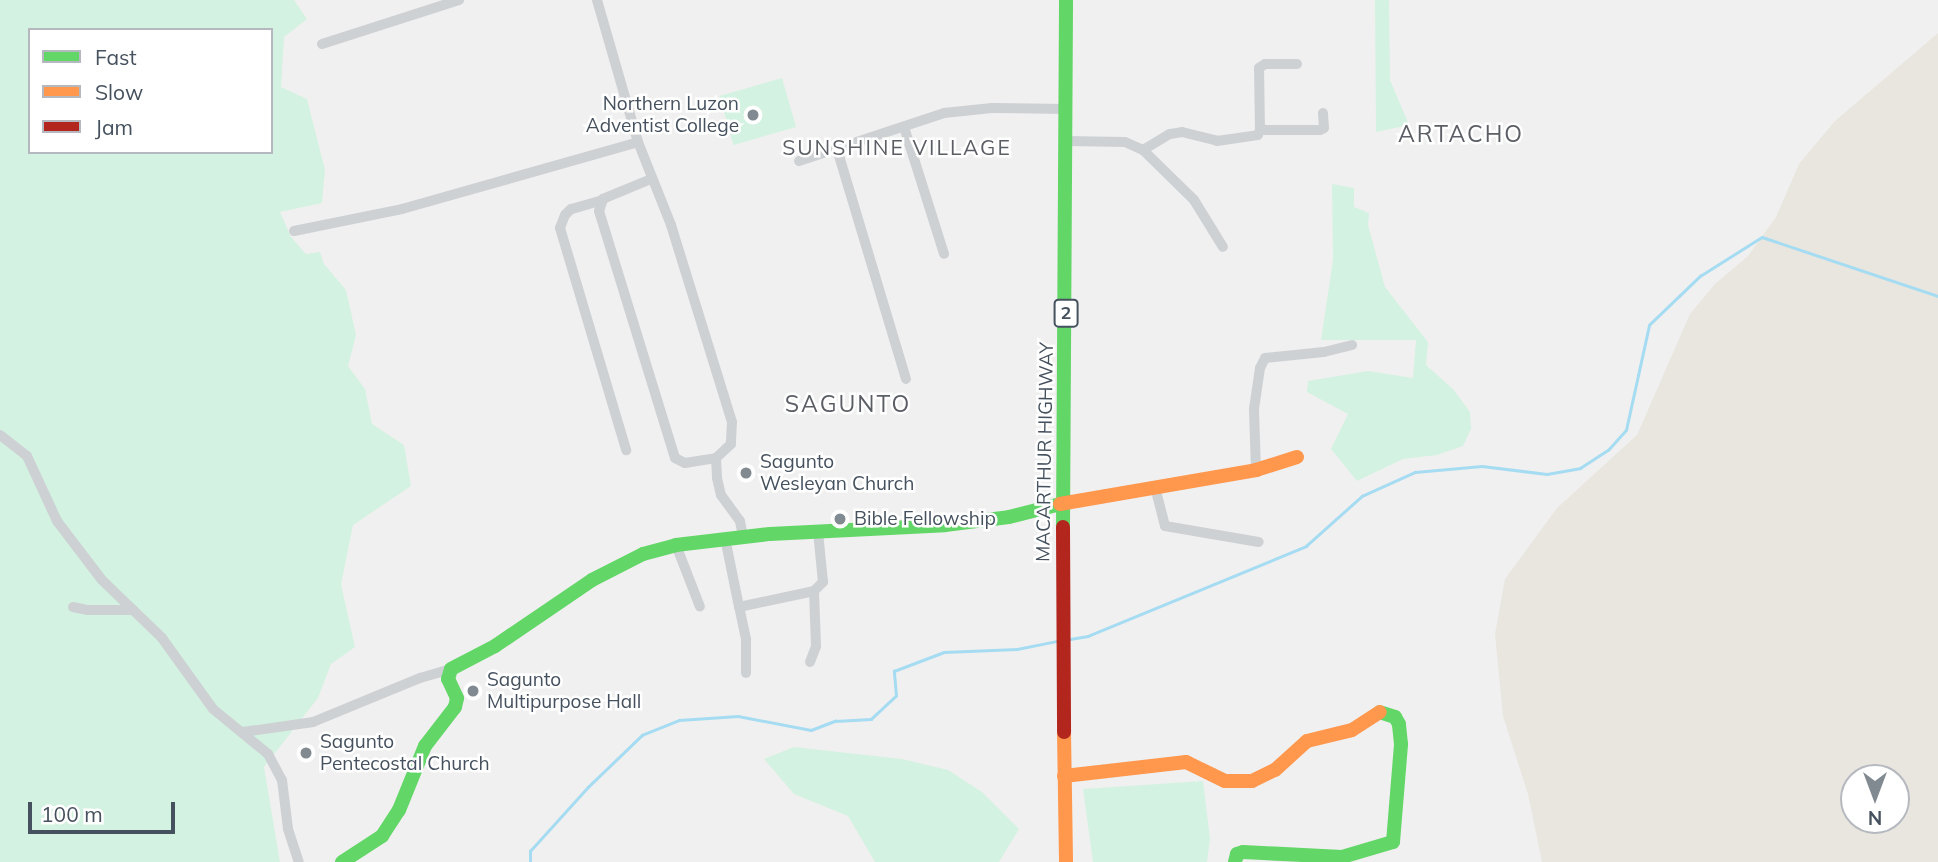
<!DOCTYPE html>
<style>
body{margin:0}
#map{position:relative;width:1938px;height:862px;overflow:hidden;background:#f1f0f0;font-family:Mulish,sans-serif}
div>[style]{position:absolute}
.green>*{inset:0;background:#d3f2e1;transform-origin:0 0}
.sand>*{inset:0;background:#e9e6df}
.stream>*{height:2.5px;margin:-1.25px;padding:0 1.25px;transform-origin:1.25px;border-radius:1.25px;background:#a5dcf2}
.street>*{height:10px;margin:-5px;padding:0 5px;transform-origin:5px;border-radius:5px;background:#ced1d4}
.fast>*{height:14px;margin:-7px;padding:0 7px;transform-origin:7px;border-radius:7px;background:#63d668}
.slow>*{height:14px;margin:-7px;padding:0 7px;transform-origin:7px;border-radius:7px;background:#ff974d}
.jam>*{height:14px;margin:-7px;padding:0 7px;transform-origin:7px;border-radius:7px;background:#b3261e}
.dots>*{width:19px;height:19px;translate:-50% -50%;box-sizing:border-box;border:4px solid #fff;border-radius:50%}
span{translate:-50% -50%;white-space:nowrap;text-align:center;line-height:1.15;-webkit-text-stroke:5px #fff;paint-order:stroke}
.shield-label span{padding:2px 5px;background:#fff;border:2px solid;border-radius:5px;-webkit-text-stroke-width:0}
.shield-label{font-size:18px;color:#45515e;font-weight:700}
.poi-label{font-size:19px;color:#45515e}
.right{translate:-100% -50%;text-align:right}
.left{translate:0 -50%;text-align:left}
.street-label{font-size:19px;color:#45515e}
.neighbourhood-label{font-size:21px;color:#5b5f65;letter-spacing:2px}
.quarter-label{font-size:23px;color:#5b5f65;letter-spacing:2px}
.legend{position:absolute;left:28px;top:28px;width:245px;height:126px;box-sizing:border-box;background:#fff;border:2px solid #b5b9bf;margin:0;padding:9px 12px;list-style:none;font-size:21px;color:#45515e}
.legend li{display:flex;align-items:center;gap:14px;height:35px}
.legend b{width:35px;border:2px solid #b5b9bf}
.north{position:absolute;left:1840px;top:764px;width:70px;height:70px;box-sizing:border-box;background:#fff;border:2px solid #b5b9bf;border-radius:50%;rotate:180deg;font-size:19px;font-weight:700;line-height:28px;text-align:center;color:#45515e}
.north::after{content:'';display:block;margin:auto;width:24px;height:32px;background:#818991;clip-path:polygon(50% 0,100% 100%,50% 72%,0 100%)}
.scale{position:absolute;left:28px;top:802px;width:147px;height:32px;box-sizing:border-box;border:4px solid #45515e;border-top:0;padding-left:9px;font-size:21px;line-height:24px;white-space:nowrap;color:#45515e;-webkit-text-stroke:5px #fff;paint-order:stroke}
</style>
<div id="map">
<div class="green">
<i style="clip-path:polygon(evenodd,0 0,294px 0,307px 19px,284px 37px,281px 87px,307px 99px,325px 170px,322px 203px,280px 212px,291px 237px,306px 254px,320px 252px,324px 264px,346px 290px,356px 335px,348px 366px,365px 389px,372px 424px,404px 445px,411px 486px,353px 525px,341px 584px,355px 647px,331px 664px,318px 698px,264px 767px,280px 862px,0 862px,0 0,30px 30px,271px 30px,271px 152px,30px 152px,30px 30px)"></i>
<i style="clip-path:polygon(1375px 0,1389px 0,1390px 80px,1409px 125px,1376px 132px)"></i>
<i style="left:782px;top:78px;width:51px;height:65px;rotate:74deg"></i>
<i style="clip-path:polygon(1332px 184px,1354px 188px,1354px 207px,1369px 213px,1368px 225px,1385px 287px,1428px 342px,1426px 365px,1453px 389px,1470px 412px,1471px 429px,1463px 446px,1437px 455px,1403px 459px,1357px 481px,1331px 449px,1348px 414px,1307px 392px,1308px 381px,1368px 371px,1413px 378px,1416px 340px,1321px 340px,1333px 260px)"></i>
<i style="clip-path:polygon(794px 747px,902px 759px,948px 770px,982px 792px,1019px 829px,999px 862px,875px 862px,848px 816px,794px 794px,764px 759px)"></i>
<i style="clip-path:polygon(1203px 781px,1210px 839px,1207px 862px,1093px 862px,1083px 789px)"></i>
</div>
<div class="sand">
<i style="clip-path:polygon(evenodd,1938px 33px,1938px 862px,1542px 862px,1528px 794px,1503px 716px,1495px 634px,1505px 579px,1557px 508px,1637px 435px,1690px 314px,1715px 284px,1748px 256px,1776px 217px,1799px 164px,1835px 121px,1938px 33px,1854px 778px,1896px 778px,1896px 820px,1854px 820px,1854px 778px)"></i>
</div>
<div class="stream">
<i style="left:1070px;top:639px;width:18px;rotate:-9deg"></i>
<i style="left:1088px;top:636px;width:236px;rotate:-22.4deg"></i>
<i style="left:1306px;top:546px;width:75px;rotate:-41.8deg"></i>
<i style="left:1362px;top:496px;width:58px;rotate:-24.4deg"></i>
<i style="left:1415px;top:472px;width:67px;rotate:-5.1deg"></i>
<i style="left:1482px;top:466px;width:65px;rotate:7deg"></i>
<i style="left:1547px;top:474px;width:34px;rotate:-10deg"></i>
<i style="left:1580px;top:468px;width:33px;rotate:-33deg"></i>
<i style="left:1608px;top:450px;width:27px;rotate:-48deg"></i>
<i style="left:1626px;top:430px;width:107px;rotate:-77.6deg"></i>
<i style="left:1649px;top:325px;width:71px;rotate:-43.9deg"></i>
<i style="left:1700px;top:276px;width:73px;rotate:-32.2deg"></i>
<i style="left:1762px;top:237px;width:186px;rotate:18.5deg"></i>
<i style="left:530px;top:862px;width:11px;rotate:-90deg"></i>
<i style="left:530px;top:851px;width:86px;rotate:-47.8deg"></i>
<i style="left:588px;top:787px;width:75px;rotate:-43.9deg"></i>
<i style="left:642px;top:735px;width:40px;rotate:-22deg"></i>
<i style="left:679px;top:720px;width:59px;rotate:-3.9deg"></i>
<i style="left:738px;top:716px;width:74px;rotate:10.9deg"></i>
<i style="left:811px;top:730px;width:26px;rotate:-21deg"></i>
<i style="left:835px;top:721px;width:36px;rotate:-3deg"></i>
<i style="left:871px;top:719px;width:34px;rotate:-43deg"></i>
<i style="left:896px;top:696px;width:25px;rotate:-95deg"></i>
<i style="left:894px;top:671px;width:53px;rotate:-20.8deg"></i>
<i style="left:944px;top:652px;width:73px;rotate:-2.4deg"></i>
<i style="left:1017px;top:649px;width:41px;rotate:-11.3deg"></i>
</div>
<div class="street">
<i style="left:597px;top:0;width:148px;rotate:73.9deg"></i>
<i style="left:638px;top:142px;width:89px;rotate:68.3deg"></i>
<i style="left:671px;top:225px;width:206px;rotate:72.8deg"></i>
<i style="left:732px;top:422px;width:22px;rotate:93deg"></i>
<i style="left:731px;top:444px;width:21px;rotate:137deg"></i>
<i style="left:716px;top:458px;width:20px;rotate:87deg"></i>
<i style="left:717px;top:478px;width:17px;rotate:77deg"></i>
<i style="left:721px;top:495px;width:32px;rotate:54deg"></i>
<i style="left:740px;top:521px;width:16px;rotate:79deg"></i>
<i style="left:322px;top:44px;width:144px;rotate:-17.8deg"></i>
<i style="left:904px;top:127px;width:133px;rotate:72.5deg"></i>
<i style="left:1260px;top:130px;width:60px"></i>
<i style="left:1320px;top:130px;width:4px;rotate:-27deg"></i>
<i style="left:1324px;top:128px;width:15px;rotate:-94deg"></i>
<i style="left:1067px;top:141px;width:58px;rotate:1deg"></i>
<i style="left:1125px;top:142px;width:20px;rotate:24deg"></i>
<i style="left:1143px;top:150px;width:71px;rotate:44.4deg"></i>
<i style="left:1194px;top:200px;width:55px;rotate:58.3deg"></i>
<i style="left:837px;top:149px;width:240px;rotate:73.3deg"></i>
<i style="left:1143px;top:150px;width:31px;rotate:-31deg"></i>
<i style="left:1170px;top:134px;width:12px;rotate:-9deg"></i>
<i style="left:1182px;top:132px;width:36px;rotate:14deg"></i>
<i style="left:1217px;top:141px;width:41px;rotate:-8.3deg"></i>
<i style="left:1258px;top:135px;width:5px;rotate:-68deg"></i>
<i style="left:1260px;top:130px;width:62px;rotate:-90.9deg"></i>
<i style="left:1259px;top:68px;width:7px;rotate:-34deg"></i>
<i style="left:1265px;top:64px;width:32px"></i>
<i style="left:799px;top:161px;width:153px;rotate:-18.3deg"></i>
<i style="left:944px;top:113px;width:48px;rotate:-5.9deg"></i>
<i style="left:992px;top:108px;width:75px;rotate:0.8deg"></i>
<i style="left:651px;top:179px;width:52px;rotate:157.4deg"></i>
<i style="left:603px;top:199px;width:13px;rotate:108deg"></i>
<i style="left:599px;top:211px;width:258px;rotate:72.9deg"></i>
<i style="left:675px;top:458px;width:11px;rotate:27deg"></i>
<i style="left:685px;top:463px;width:31px;rotate:-9deg"></i>
<i style="left:603px;top:200px;width:33px;rotate:164deg"></i>
<i style="left:571px;top:209px;width:8px;rotate:135deg"></i>
<i style="left:565px;top:215px;width:14px;rotate:111deg"></i>
<i style="left:560px;top:228px;width:232px;rotate:73.4deg"></i>
<i style="left:294px;top:231px;width:110px;rotate:-11.5deg"></i>
<i style="left:402px;top:209px;width:245px;rotate:-15.8deg"></i>
<i style="left:0;top:435px;width:34px;rotate:38deg"></i>
<i style="left:27px;top:456px;width:72px;rotate:65.2deg"></i>
<i style="left:57px;top:521px;width:74px;rotate:52.7deg"></i>
<i style="left:102px;top:580px;width:83px;rotate:44deg"></i>
<i style="left:162px;top:638px;width:87px;rotate:54.3deg"></i>
<i style="left:213px;top:709px;width:71px;rotate:39.3deg"></i>
<i style="left:268px;top:754px;width:30px;rotate:62deg"></i>
<i style="left:282px;top:780px;width:49px;rotate:83deg"></i>
<i style="left:288px;top:829px;width:35px;rotate:72deg"></i>
<i style="left:1256px;top:470px;width:61px;rotate:-91.9deg"></i>
<i style="left:1254px;top:409px;width:41px;rotate:-81.7deg"></i>
<i style="left:1260px;top:368px;width:11px;rotate:-63deg"></i>
<i style="left:1265px;top:358px;width:59px;rotate:-5.8deg"></i>
<i style="left:1324px;top:352px;width:29px;rotate:-14deg"></i>
<i style="left:1155px;top:487px;width:40px;rotate:75.6deg"></i>
<i style="left:1165px;top:526px;width:95px;rotate:9.7deg"></i>
<i style="left:725px;top:538px;width:70px;rotate:78.5deg"></i>
<i style="left:676px;top:545px;width:66px;rotate:68.8deg"></i>
<i style="left:73px;top:607px;width:14px;rotate:12deg"></i>
<i style="left:87px;top:610px;width:46px"></i>
<i style="left:810px;top:662px;width:17px;rotate:-69deg"></i>
<i style="left:816px;top:646px;width:55px;rotate:-92.1deg"></i>
<i style="left:814px;top:591px;width:13px;rotate:-45deg"></i>
<i style="left:823px;top:582px;width:50px;rotate:-95.7deg"></i>
<i style="left:746px;top:673px;width:34px;rotate:-90deg"></i>
<i style="left:746px;top:639px;width:33px;rotate:-102deg"></i>
<i style="left:739px;top:607px;width:77px;rotate:-12deg"></i>
<i style="left:243px;top:732px;width:71px;rotate:-8.1deg"></i>
<i style="left:313px;top:722px;width:116px;rotate:-22.4deg"></i>
<i style="left:420px;top:678px;width:32px;rotate:-16deg"></i>
</div>
<div class="fast">
<i style="left:1063px;top:527px;width:527px;rotate:-89.67deg"></i>
<i style="left:342px;top:862px;width:48px;rotate:-33deg"></i>
<i style="left:382px;top:836px;width:31px;rotate:-57deg"></i>
<i style="left:399px;top:810px;width:69px;rotate:-67.9deg"></i>
<i style="left:425px;top:746px;width:49px;rotate:-52.4deg"></i>
<i style="left:455px;top:707px;width:9px;rotate:-77deg"></i>
<i style="left:457px;top:698px;width:21px;rotate:-115deg"></i>
<i style="left:448px;top:679px;width:10px;rotate:-73deg"></i>
<i style="left:451px;top:669px;width:50px;rotate:-27.6deg"></i>
<i style="left:495px;top:646px;width:117px;rotate:-34.2deg"></i>
<i style="left:592px;top:580px;width:57px;rotate:-27deg"></i>
<i style="left:643px;top:554px;width:34px;rotate:-15deg"></i>
<i style="left:676px;top:545px;width:95px;rotate:-6.7deg"></i>
<i style="left:770px;top:534px;width:175px;rotate:-2.9deg"></i>
<i style="left:945px;top:525px;width:64px;rotate:-7.1deg"></i>
<i style="left:1009px;top:517px;width:53px;rotate:-14.3deg"></i>
<i style="left:1235px;top:862px;width:8px;rotate:-76deg"></i>
<i style="left:1237px;top:854px;width:6px;rotate:-18deg"></i>
<i style="left:1243px;top:852px;width:99px;rotate:2.9deg"></i>
<i style="left:1342px;top:857px;width:53px;rotate:-16.4deg"></i>
<i style="left:1393px;top:842px;width:98px;rotate:-85.3deg"></i>
<i style="left:1401px;top:744px;width:20px;rotate:-96deg"></i>
<i style="left:1399px;top:724px;width:8px;rotate:-120deg"></i>
<i style="left:1395px;top:717px;width:16px;rotate:-162deg"></i>
</div>
<div class="slow">
<i style="left:1060px;top:504px;width:199px;rotate:-9.8deg"></i>
<i style="left:1256px;top:470px;width:43px;rotate:-17.6deg"></i>
<i style="left:1064px;top:732px;width:130px;rotate:89.1deg"></i>
<i style="left:1064px;top:776px;width:123px;rotate:-6.5deg"></i>
<i style="left:1186px;top:762px;width:43px;rotate:26deg"></i>
<i style="left:1225px;top:781px;width:27px"></i>
<i style="left:1252px;top:781px;width:25px;rotate:-26deg"></i>
<i style="left:1275px;top:770px;width:43px;rotate:-42.2deg"></i>
<i style="left:1307px;top:741px;width:46px;rotate:-13.7deg"></i>
<i style="left:1352px;top:730px;width:33px;rotate:-33deg"></i>
</div>
<div class="jam">
<i style="left:1063px;top:527px;width:205px;rotate:89.7deg"></i>
</div>
<div class="dots">
<i style="left:753px;top:115px;background:#818991"></i>
<i style="left:746px;top:473px;background:#818991"></i>
<i style="left:840px;top:519px;background:#818991"></i>
<i style="left:473px;top:691px;background:#818991"></i>
<i style="left:306px;top:753px;background:#818991"></i>
</div>
<div class="shield-label">
<span style="left:1066px;top:313px">2</span>
</div>
<div class="poi-label">
<span class="right" style="left:739px;top:115px">Northern Luzon<br>Adventist College</span>
<span class="left" style="left:760px;top:473px">Sagunto<br>Wesleyan Church</span>
<span class="left" style="left:854px;top:519px">Bible Fellowship</span>
<span class="left" style="left:487px;top:691px">Sagunto<br>Multipurpose Hall</span>
<span class="left" style="left:320px;top:753px">Sagunto<br>Pentecostal Church</span>
</div>
<div class="street-label">
<span style="left:1045px;top:452px;rotate:-89deg">MACARTHUR HIGHWAY</span>
</div>
<div class="neighbourhood-label">
<span style="left:897px;top:147px">SUNSHINE VILLAGE</span>
</div>
<div class="quarter-label">
<span style="left:1461px;top:134px">ARTACHO</span>
<span style="left:848px;top:404px">SAGUNTO</span>
</div>
<ul class="legend">
<li><b style="height:9px;background:#63d668"></b>Fast</li>
<li><b style="height:9px;background:#ff974d"></b>Slow</li>
<li><b style="height:9px;background:#b3261e"></b>Jam</li>
</ul>
<div class="north">N</div>
<div class="scale">100 m</div>
</div>
